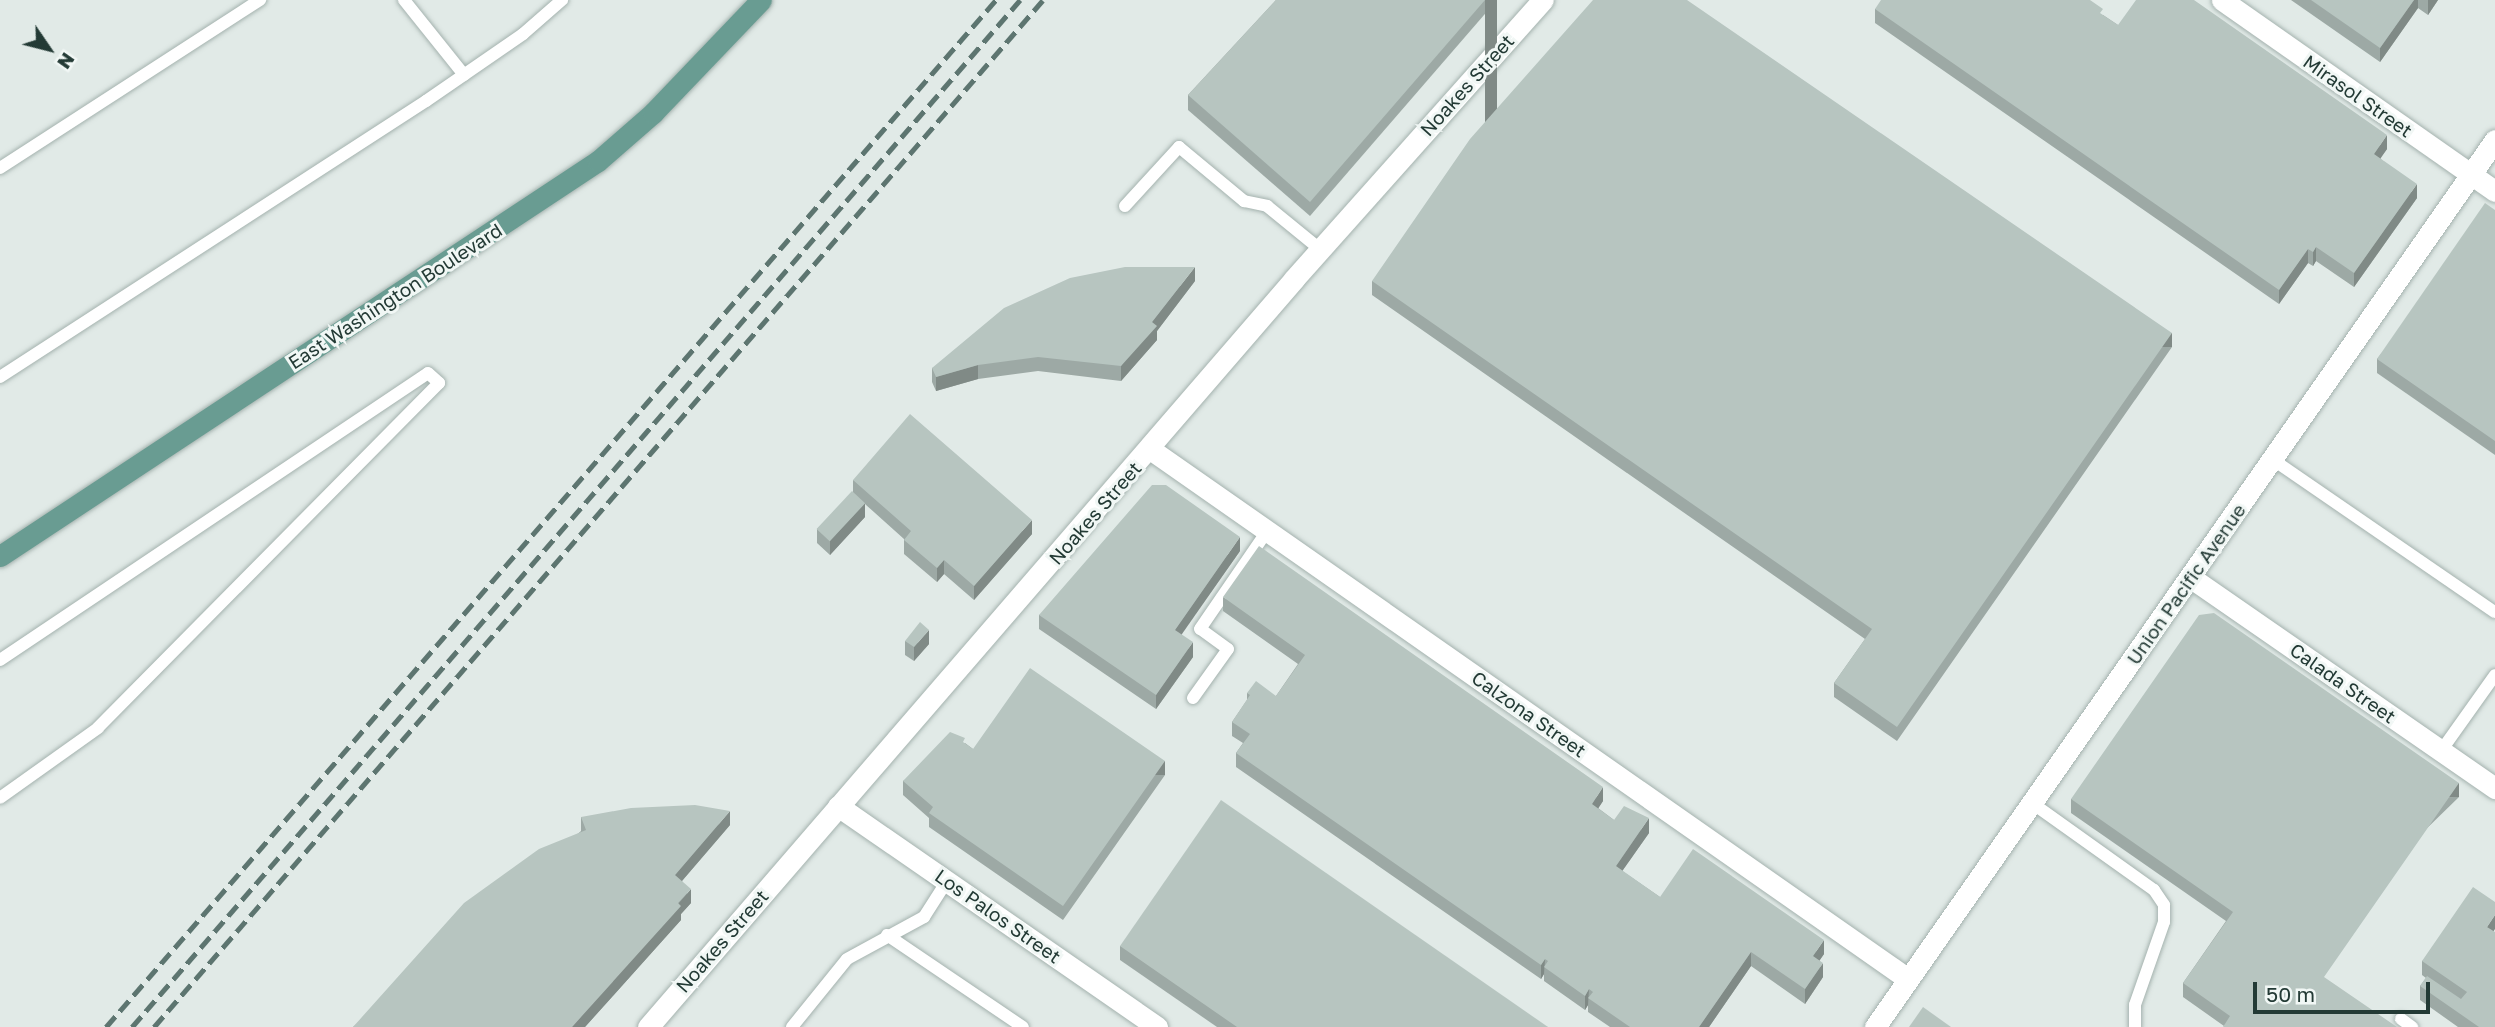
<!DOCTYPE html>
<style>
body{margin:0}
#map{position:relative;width:2495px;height:1027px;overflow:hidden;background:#e1eae7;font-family:"Golos Text",sans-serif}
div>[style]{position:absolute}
.roads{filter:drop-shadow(0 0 2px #a4b2ae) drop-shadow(0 0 2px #a4b2ae)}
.service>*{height:12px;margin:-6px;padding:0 6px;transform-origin:6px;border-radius:6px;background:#fff}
.minor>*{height:21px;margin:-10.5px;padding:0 10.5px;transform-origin:10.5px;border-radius:10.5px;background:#fff}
.tertiary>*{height:21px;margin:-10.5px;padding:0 10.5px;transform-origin:10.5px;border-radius:10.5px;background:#fff}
.primary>*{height:21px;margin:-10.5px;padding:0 10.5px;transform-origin:10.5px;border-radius:10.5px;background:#699c92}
.rail>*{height:5px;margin-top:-2.5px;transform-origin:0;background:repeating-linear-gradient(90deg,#5d7570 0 14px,transparent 0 21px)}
.wall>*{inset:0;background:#9da9a5}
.shaded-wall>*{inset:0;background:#808a86;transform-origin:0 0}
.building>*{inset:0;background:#b7c5c0;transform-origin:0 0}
span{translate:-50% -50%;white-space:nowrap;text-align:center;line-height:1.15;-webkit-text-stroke:6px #f1f7f5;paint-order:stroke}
.street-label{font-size:19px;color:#233a35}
.north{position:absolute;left:14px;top:14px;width:70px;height:70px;-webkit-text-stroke:5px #f1f7f5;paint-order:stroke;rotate:125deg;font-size:19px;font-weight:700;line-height:28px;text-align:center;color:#233a35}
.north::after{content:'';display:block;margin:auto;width:24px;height:32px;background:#233a35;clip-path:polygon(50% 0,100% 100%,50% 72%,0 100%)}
.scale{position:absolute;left:2253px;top:982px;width:177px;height:32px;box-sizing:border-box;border:4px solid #233a35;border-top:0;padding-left:9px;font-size:21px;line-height:24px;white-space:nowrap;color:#233a35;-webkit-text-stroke:5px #f1f7f5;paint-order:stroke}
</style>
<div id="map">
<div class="roads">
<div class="service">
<i style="left:404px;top:0;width:96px;rotate:51.3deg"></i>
<i style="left:0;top:168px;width:310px;rotate:-32.9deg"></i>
<i style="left:1125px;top:206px;width:80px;rotate:-47.5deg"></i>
<i style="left:1179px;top:147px;width:85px;rotate:39.7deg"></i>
<i style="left:1244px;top:201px;width:24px;rotate:12deg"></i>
<i style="left:1267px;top:206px;width:70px;rotate:39.2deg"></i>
<i style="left:0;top:377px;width:508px;rotate:-32.94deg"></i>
<i style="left:426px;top:101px;width:118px;rotate:-34.6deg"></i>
<i style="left:523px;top:34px;width:52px;rotate:-41.1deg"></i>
<i style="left:2272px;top:459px;width:270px;rotate:34.5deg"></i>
<i style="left:0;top:660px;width:515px;rotate:-33.84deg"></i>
<i style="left:428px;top:373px;width:15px;rotate:42deg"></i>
<i style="left:439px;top:383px;width:485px;rotate:134.7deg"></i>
<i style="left:98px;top:728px;width:120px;rotate:144.5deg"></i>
<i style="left:1193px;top:698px;width:60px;rotate:-54.5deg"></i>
<i style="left:1228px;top:649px;width:34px;rotate:-144deg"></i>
<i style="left:1200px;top:629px;width:119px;rotate:-55.6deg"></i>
<i style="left:2441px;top:751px;width:93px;rotate:-54.6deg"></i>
<i style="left:2032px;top:803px;width:150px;rotate:35.5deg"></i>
<i style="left:2154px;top:890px;width:18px;rotate:56deg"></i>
<i style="left:2164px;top:905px;width:17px;rotate:90deg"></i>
<i style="left:2164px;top:922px;width:88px;rotate:109.3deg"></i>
<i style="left:2135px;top:1005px;width:22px;rotate:90deg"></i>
<i style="left:887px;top:935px;width:164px;rotate:34.1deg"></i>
<i style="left:2401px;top:1019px;width:14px;rotate:36deg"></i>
<i style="left:792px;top:1027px;width:87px;rotate:-51deg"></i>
<i style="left:847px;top:959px;width:88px;rotate:-28.6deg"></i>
<i style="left:924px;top:917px;width:43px;rotate:-57.4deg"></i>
</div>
<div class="minor">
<i style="left:2222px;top:0;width:333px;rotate:35deg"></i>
<i style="left:1150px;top:449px;width:925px;rotate:34.96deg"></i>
<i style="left:2190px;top:577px;width:371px;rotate:34.7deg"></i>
<i style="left:838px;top:806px;width:388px;rotate:34.7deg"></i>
<i style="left:648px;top:1027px;width:988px;rotate:-49.18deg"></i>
<i style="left:1294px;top:279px;width:374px;rotate:-48.3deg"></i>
</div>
<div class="tertiary">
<i style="left:1875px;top:1027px;width:1082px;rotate:-55.05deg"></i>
</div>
<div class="primary">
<i style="left:0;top:556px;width:717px;rotate:-33.45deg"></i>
<i style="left:598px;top:161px;width:73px;rotate:-41.1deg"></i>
<i style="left:653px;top:113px;width:156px;rotate:-46.3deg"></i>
</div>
</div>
<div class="rail">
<i style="left:106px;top:1027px;width:1359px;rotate:-49.09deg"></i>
<i style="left:132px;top:1027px;width:1358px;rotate:-49.15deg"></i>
<i style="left:154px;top:1027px;width:1358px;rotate:-49.12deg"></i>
</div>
<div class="wall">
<i style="clip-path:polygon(1276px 0,1497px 0,1310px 216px,1188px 110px,1188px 95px)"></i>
<i style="clip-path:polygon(2291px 0,2438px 0,2428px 15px,2418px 8px,2380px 62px)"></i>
<i style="clip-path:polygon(1875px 9px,2103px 15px,2118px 25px,2387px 149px,2380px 158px,2417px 198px,2354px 287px,2316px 261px,2313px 266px,2308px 263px,2279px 304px,1875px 23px)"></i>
<i style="clip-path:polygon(2495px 210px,2495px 455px,2377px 373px,2377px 359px)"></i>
<i style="clip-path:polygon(1195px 281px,1157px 331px,1157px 340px,1121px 381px,1038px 371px,978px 379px,936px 391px,932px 382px,932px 368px)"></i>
<i style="clip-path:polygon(1372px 281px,2172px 347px,1897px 741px,1834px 697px,1834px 683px,1865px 639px,1372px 295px)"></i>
<i style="clip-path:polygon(853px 480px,1032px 534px,974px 600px,944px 574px,937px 582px,904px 554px,904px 539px,865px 504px,865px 517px,830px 555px,817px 543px,817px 529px,853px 492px)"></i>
<i style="clip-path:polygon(1240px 551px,1181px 634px,1193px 657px,1156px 709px,1039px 629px,1039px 615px)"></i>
<i style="clip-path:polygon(1223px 597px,1603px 801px,1598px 808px,1614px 820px,1649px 833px,1622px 871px,1660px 897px,1824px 954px,1819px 961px,1823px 977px,1805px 1004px,1751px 966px,1709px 1027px,1610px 1027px,1588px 1012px,1588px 1005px,1585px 1010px,1544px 981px,1544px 974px,1541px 979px,1236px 767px,1236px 753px,1243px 743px,1232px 736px,1232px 722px,1247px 700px,1247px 693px,1276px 696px,1298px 664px,1223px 611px)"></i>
<i style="clip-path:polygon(905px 641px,929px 644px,914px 661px,905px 655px)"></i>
<i style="clip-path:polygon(965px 743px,973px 749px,1165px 775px,1063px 920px,929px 827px,929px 818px,903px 795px,903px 781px)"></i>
<i style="clip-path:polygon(2459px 797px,2224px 1026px,2183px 997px,2183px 983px,2226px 921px,2071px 813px,2071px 799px)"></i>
<i style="clip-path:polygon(581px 817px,730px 825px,682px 881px,691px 903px,681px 914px,681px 920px,585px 1027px,353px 1027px,581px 831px)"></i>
<i style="clip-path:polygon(2493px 931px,2495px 1027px,2458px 1027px,2420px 1000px,2420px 986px,2426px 978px,2422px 975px,2422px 961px)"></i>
<i style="clip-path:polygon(1120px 946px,1548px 1027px,1217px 1027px,1120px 960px)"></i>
</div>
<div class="shaded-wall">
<i style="left:1485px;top:0;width:12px;height:267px"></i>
<i style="clip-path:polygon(2414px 0,2418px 0,2418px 8px,2380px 62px,2380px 48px)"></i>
<i style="clip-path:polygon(2428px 0,2438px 0,2428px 15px)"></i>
<i style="clip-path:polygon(2387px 135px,2387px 149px,2374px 168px,2374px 154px)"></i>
<i style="clip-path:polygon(2417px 184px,2417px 198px,2354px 287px,2354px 273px)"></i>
<i style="clip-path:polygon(2316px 247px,2316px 261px,2313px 266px,2313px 252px)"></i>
<i style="clip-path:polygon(2308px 249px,2308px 263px,2279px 304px,2279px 290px)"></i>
<i style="clip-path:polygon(1195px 267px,1195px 281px,1157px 331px,1157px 340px,1121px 381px,1121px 366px,1152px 322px)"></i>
<i style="left:2172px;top:333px;width:14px;height:480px;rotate:90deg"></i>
<i style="clip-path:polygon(978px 365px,978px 379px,936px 391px,936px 377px)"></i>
<i style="clip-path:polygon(865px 503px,865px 517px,830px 555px,830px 541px)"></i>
<i style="clip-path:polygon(1032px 520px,1032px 534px,974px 600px,974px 586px)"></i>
<i style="clip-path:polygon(1240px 537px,1240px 551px,1175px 644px,1175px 630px)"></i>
<i style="clip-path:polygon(944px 560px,944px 574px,937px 582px,937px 568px)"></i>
<i style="clip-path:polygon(929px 630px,929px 644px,914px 661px,914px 647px)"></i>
<i style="clip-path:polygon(1193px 642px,1193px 657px,1156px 709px,1156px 695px)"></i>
<i style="left:1165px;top:761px;width:14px;height:177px;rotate:90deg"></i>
<i style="left:2459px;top:783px;width:14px;height:236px;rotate:90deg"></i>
<i style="clip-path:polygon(1603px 787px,1603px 801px,1592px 818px,1592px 804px)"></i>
<i style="clip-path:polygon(730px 811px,730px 825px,675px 889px,675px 875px)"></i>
<i style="clip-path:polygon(1649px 818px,1649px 833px,1616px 880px,1616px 866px)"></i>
<i style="clip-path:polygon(691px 889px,691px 903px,681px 914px,681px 920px,585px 1027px,572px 1027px)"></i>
<i style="clip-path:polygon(2495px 915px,2495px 929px,2487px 941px,2487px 927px)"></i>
<i style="clip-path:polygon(1824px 940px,1824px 954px,1813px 970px,1813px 956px)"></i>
<i style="clip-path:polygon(1751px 952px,1751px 966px,1709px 1027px,1699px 1027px)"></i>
<i style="clip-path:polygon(1545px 959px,1544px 974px,1541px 979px,1541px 965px)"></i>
<i style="clip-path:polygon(1823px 963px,1823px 977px,1805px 1004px,1805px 989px)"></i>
<i style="clip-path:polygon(1589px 989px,1588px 1005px,1585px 1010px,1585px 996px)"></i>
</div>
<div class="building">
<i style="clip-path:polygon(1276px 0,1485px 0,1310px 202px,1188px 95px)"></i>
<i style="clip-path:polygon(1593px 0,1687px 0,2172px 333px,1897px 727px,1834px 683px,1872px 629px,1372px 281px,1470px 139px)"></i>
<i style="clip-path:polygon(1881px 0,2090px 0,2103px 9px,2100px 13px,2118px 25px,2136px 0,2194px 0,2387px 135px,2374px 154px,2417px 184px,2354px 273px,2316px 247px,2313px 252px,2308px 249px,2279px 290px,1875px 9px)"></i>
<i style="clip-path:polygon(2311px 0,2414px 0,2380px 48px)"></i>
<i style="clip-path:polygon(2485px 203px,2495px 210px,2495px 441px,2377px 359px)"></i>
<i style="clip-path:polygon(1125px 267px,1195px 267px,1152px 322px,1157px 326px,1121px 366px,1038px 357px,978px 365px,936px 377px,932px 368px,1004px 308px,1070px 278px)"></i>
<i style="clip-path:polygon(910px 414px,1032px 520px,974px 586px,944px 560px,937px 568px,904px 540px,911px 531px,853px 480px)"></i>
<i style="clip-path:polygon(1152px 485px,1166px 485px,1240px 537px,1175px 630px,1193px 642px,1156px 695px,1039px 615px)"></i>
<i style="left:852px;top:491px;width:18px;height:52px;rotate:43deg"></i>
<i style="clip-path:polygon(1259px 546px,1603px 787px,1592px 804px,1614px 820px,1624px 806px,1649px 818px,1616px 866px,1660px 897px,1693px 849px,1824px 940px,1813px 956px,1823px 963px,1805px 989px,1751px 952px,1699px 1027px,1630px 1027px,1588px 998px,1593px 992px,1589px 989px,1585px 996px,1544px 967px,1548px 961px,1545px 959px,1541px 965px,1236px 753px,1250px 734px,1232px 722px,1250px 695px,1247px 693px,1256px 681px,1276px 696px,1305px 655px,1223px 597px)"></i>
<i style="clip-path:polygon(2214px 613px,2459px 783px,2324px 977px,2397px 1027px,2223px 1027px,2230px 1016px,2183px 983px,2233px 912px,2071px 799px,2199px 615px)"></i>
<i style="clip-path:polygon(920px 622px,929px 630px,914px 647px,905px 641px)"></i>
<i style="clip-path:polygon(1030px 668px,1165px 761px,1063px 906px,929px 813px,933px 807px,903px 781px,950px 732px,965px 738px,963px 742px,973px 749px)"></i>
<i style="clip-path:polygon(1221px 800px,1548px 1027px,1237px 1027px,1120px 946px)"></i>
<i style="clip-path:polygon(695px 805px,730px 811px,675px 875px,691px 889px,678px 903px,681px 906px,572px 1027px,353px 1027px,464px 903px,539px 849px,586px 830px,581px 817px,631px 808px)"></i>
<i style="clip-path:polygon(2473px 887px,2495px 902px,2495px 915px,2487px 927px,2495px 932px,2495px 1027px,2479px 1027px,2420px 986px,2427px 976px,2461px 999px,2467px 992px,2422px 961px)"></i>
<i style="clip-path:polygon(1923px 1007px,1951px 1027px,1909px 1027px)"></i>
</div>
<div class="street-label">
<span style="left:1467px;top:85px;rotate:-48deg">Noakes Street</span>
<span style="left:2358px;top:96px;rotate:35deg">Mirasol Street</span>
<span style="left:395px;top:296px;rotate:-33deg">East Washington Boulevard</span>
<span style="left:1095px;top:513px;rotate:-49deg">Noakes Street</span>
<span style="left:2186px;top:584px;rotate:-55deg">Union Pacific Avenue</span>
<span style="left:2343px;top:683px;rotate:35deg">Calada Street</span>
<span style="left:1529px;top:714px;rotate:35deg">Calzona Street</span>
<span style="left:998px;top:916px;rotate:35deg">Los Palos Street</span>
<span style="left:722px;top:941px;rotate:-49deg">Noakes Street</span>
</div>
<div class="north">N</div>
<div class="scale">50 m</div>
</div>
